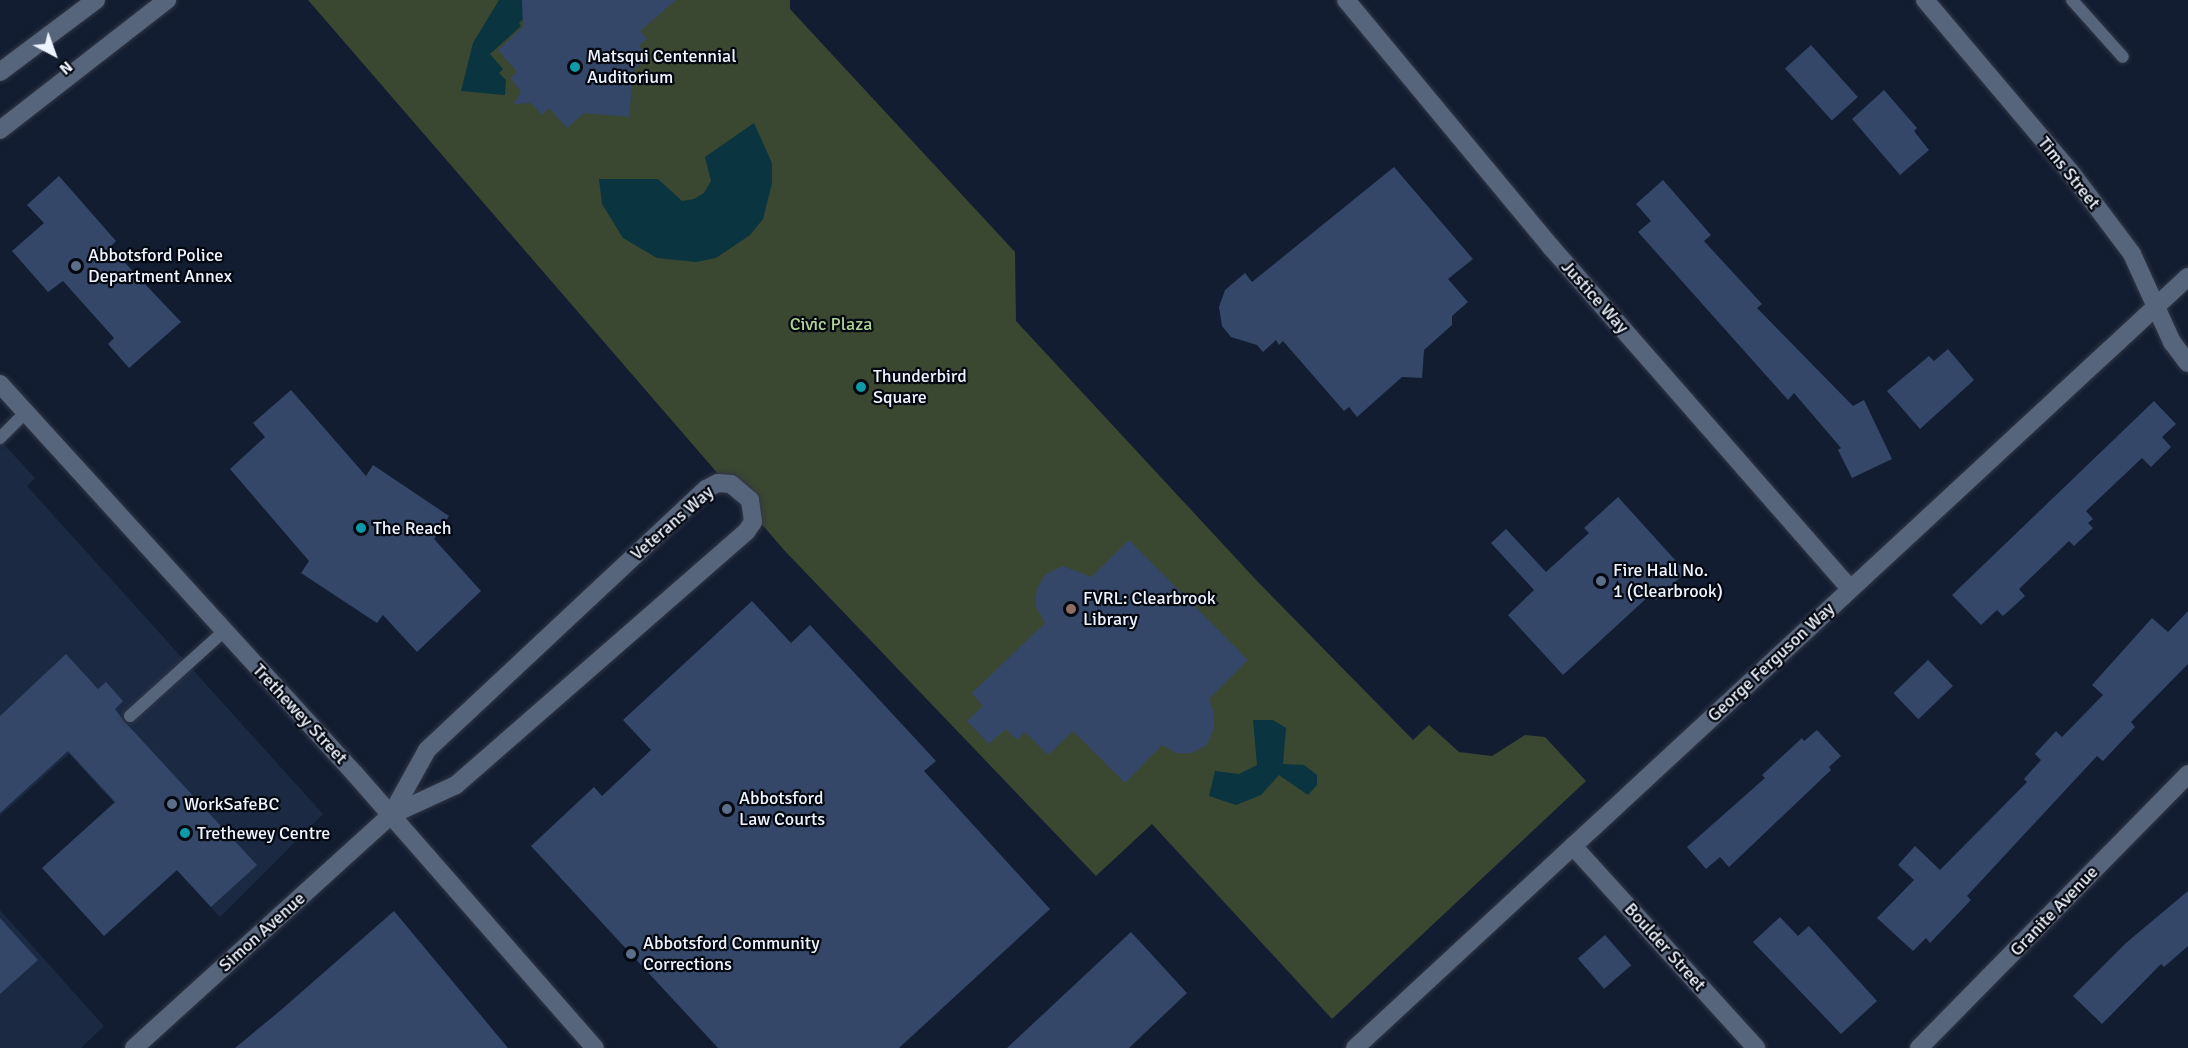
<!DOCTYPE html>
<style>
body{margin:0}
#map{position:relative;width:2188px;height:1048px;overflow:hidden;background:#121d31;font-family:Signika,sans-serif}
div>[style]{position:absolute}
.built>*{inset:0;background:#1b2942}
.green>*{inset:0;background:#3a4731}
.water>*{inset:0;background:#0a3440}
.building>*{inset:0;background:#344768;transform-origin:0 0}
.roads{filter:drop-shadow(0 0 2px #313646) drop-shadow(0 0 2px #313646)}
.lane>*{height:12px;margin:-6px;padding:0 6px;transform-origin:6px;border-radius:6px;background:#57657c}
.street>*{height:18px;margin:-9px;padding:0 9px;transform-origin:9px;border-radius:9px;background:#57657c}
.secondary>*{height:18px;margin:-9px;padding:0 9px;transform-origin:9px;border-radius:9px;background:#57657c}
.dots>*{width:16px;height:16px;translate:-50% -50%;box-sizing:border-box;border:3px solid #040810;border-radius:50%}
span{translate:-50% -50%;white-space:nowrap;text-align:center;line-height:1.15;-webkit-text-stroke:4.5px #040810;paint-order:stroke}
.poi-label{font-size:18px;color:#edf4ff}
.left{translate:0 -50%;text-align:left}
.street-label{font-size:18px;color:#edf4ff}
.park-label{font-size:18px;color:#afd295}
.north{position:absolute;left:24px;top:24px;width:60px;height:60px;-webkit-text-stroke:4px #040810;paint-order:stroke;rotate:139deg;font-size:16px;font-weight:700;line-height:24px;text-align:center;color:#edf4ff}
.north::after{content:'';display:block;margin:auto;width:21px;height:27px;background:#edf4ff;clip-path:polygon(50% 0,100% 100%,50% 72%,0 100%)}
</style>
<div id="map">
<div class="built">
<i style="clip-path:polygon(0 440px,35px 478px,27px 486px,323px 814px,220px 917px,69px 754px,0 816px)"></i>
<i style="clip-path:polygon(0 910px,104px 1026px,81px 1048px,0 1048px)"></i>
</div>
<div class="green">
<i style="clip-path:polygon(308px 0,790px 0,790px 9px,1015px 252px,1016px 321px,1258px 582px,1413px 740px,1429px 725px,1459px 752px,1492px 756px,1525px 735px,1545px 737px,1586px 781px,1332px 1019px,1152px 824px,1096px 876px,784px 550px)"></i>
</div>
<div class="water">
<i style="clip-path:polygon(499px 0,529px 0,529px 14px,519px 23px,521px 26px,490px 54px,503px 69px,499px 73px,506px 80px,505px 95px,461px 91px,473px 43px)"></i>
<i style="clip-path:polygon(754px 123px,772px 163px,772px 183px,763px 219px,750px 235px,716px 258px,696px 262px,657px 258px,623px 238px,602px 204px,599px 179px,658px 179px,682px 201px,694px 199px,704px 193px,711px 181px,705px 157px)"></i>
<i style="clip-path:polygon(1253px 720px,1273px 720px,1286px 728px,1283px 764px,1304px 765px,1317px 775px,1317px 785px,1308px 795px,1279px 775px,1261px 795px,1236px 805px,1209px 796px,1215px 771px,1239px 774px,1257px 765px)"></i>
</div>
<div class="building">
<i style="clip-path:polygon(522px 0,676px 0,640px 31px,647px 39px,639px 46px,649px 57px,634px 70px,629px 117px,584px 113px,567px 128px,549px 108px,542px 115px,531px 103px,514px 104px,521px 91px,510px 78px,517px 72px,498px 50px,523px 27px)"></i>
<i style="left:1811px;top:45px;width:70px;height:35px;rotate:48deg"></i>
<i style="clip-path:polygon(1884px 90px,1917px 128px,1914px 131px,1929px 150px,1900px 175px,1852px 119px)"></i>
<i style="clip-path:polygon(1394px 167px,1473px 259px,1448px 279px,1468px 302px,1452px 316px,1452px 325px,1424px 350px,1422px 378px,1402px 377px,1357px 417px,1349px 407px,1344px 411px,1283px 341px,1279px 345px,1276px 340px,1263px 352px,1257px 345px,1231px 337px,1222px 326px,1219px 307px,1225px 290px,1245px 273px,1252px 282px)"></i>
<i style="clip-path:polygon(59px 176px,116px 241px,110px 247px,181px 322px,129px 368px,108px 344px,114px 338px,63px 281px,48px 292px,12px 251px,44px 223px,27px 205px)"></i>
<i style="clip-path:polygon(1663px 180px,1711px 235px,1704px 241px,1762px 304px,1757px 308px,1853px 406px,1864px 400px,1892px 459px,1852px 478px,1838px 450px,1841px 448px,1794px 393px,1788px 400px,1638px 232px,1651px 221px,1636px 204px)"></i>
<i style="clip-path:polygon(1948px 349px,1974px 380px,1920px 429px,1887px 391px,1929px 356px,1934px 361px)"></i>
<i style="clip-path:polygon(291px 390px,366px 476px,373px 465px,449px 516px,434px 539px,481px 591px,417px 652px,383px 615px,377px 623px,301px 573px,309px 561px,230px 469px,265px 437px,253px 423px)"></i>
<i style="clip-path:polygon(2154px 401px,2176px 424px,2162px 437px,2171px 447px,2151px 467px,2142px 458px,2086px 511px,2093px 519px,2088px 523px,2093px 528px,2074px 546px,2069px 541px,2019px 589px,2025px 596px,2003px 616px,1997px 610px,1981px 625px,1952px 595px)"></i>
<i style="clip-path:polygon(1618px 497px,1686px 572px,1656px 600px,1650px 595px,1563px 675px,1508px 615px,1534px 590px,1491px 543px,1506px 529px,1546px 572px,1589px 533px,1584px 528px)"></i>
<i style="clip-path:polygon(1129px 540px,1248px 660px,1209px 699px,1214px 713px,1214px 728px,1207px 745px,1192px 753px,1176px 753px,1162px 745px,1125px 783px,1073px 731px,1048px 755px,1025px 732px,1017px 740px,1006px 729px,989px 744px,967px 721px,983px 706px,972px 693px,1045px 623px,1035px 605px,1037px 588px,1046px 574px,1063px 566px,1091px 577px)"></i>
<i style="clip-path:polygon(752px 601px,791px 643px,810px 625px,936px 761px,924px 771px,1050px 909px,899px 1048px,718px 1048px,531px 846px,594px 787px,602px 796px,651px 750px,623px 720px)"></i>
<i style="clip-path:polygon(2188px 611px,2188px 664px,2131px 722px,2135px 727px,2103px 761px,2097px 756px,1967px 896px,1971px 900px,1930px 943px,1926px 938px,1913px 951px,1877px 918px,1914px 880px,1898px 865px,1915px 846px,1940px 870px,2027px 782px,2024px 779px,2041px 760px,2035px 754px,2056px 731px,2062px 737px,2103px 695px,2092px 685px,2152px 618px,2168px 632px)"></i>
<i style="clip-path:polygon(66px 654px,98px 689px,106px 682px,123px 701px,115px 709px,124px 721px,257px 865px,211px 907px,177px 870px,104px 936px,42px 868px,115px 802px,68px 751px,0 813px,0 716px)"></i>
<i style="left:1928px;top:660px;width:36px;height:48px;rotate:46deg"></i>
<i style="clip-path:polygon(1817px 730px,1841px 756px,1829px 767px,1831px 770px,1729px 867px,1720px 857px,1706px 869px,1687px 847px,1765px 778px,1762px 775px,1802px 738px,1804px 741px)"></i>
<i style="clip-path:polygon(2188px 891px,2188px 946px,2164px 967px,2161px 964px,2102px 1024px,2073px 996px,2126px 943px)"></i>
<i style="clip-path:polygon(394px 911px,508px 1048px,235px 1048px,281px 1010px)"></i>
<i style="clip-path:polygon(1780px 917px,1798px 936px,1809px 926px,1877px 1001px,1841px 1034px,1753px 942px)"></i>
<i style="clip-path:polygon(0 918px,38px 960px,0 994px)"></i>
<i style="clip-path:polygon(1131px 932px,1187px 993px,1129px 1048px,1007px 1048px)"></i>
<i style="left:1605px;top:935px;width:40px;height:36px;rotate:49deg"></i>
</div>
<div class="roads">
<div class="lane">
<i style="left:2072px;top:0;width:76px;rotate:48.2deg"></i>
<i style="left:0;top:438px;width:37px;rotate:-45deg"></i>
<i style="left:130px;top:716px;width:125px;rotate:-42.1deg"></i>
</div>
<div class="street">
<i style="left:1346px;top:0;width:321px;rotate:50.3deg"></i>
<i style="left:1551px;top:247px;width:454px;rotate:48.8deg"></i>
<i style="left:1925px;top:0;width:228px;rotate:49.8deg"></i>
<i style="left:2072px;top:174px;width:100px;rotate:53.1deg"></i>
<i style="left:2132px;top:254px;width:97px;rotate:65.6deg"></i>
<i style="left:2172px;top:342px;width:26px;rotate:53deg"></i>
<i style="left:718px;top:483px;width:13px;rotate:4deg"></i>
<i style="left:731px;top:484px;width:25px;rotate:40deg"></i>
<i style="left:750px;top:500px;width:22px;rotate:82deg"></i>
<i style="left:753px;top:522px;width:12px;rotate:125deg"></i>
<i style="left:746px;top:532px;width:385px;rotate:138.9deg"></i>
<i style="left:456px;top:785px;width:72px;rotate:155.2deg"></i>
<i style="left:391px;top:815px;width:74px;rotate:-61deg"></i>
<i style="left:427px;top:750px;width:382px;rotate:-43.1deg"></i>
<i style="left:706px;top:489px;width:13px;rotate:-27deg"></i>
<i style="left:1573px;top:846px;width:273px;rotate:47.8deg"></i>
<i style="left:1919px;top:1048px;width:384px;rotate:-45.5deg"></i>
</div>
<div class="secondary">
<i style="left:0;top:72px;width:120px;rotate:-36.9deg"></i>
<i style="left:0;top:130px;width:212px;rotate:-37.9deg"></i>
<i style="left:0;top:384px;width:527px;rotate:47.69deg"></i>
<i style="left:355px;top:774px;width:364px;rotate:48.8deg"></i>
<i style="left:134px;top:1048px;width:347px;rotate:-42.2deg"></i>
<i style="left:1355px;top:1048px;width:1135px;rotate:-42.79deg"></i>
</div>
</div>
<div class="dots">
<i style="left:575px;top:67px;background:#0f9aa8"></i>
<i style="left:76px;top:266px;background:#5c6f8a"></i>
<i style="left:861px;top:387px;background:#0f9aa8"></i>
<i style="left:361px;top:528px;background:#0f9aa8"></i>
<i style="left:1601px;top:581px;background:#5c6f8a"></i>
<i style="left:1071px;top:609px;background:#8d6e63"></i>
<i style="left:172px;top:804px;background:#5c6f8a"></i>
<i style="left:727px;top:809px;background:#5c6f8a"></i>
<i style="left:185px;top:833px;background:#0f9aa8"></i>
<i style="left:631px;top:954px;background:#5c6f8a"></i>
</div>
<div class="poi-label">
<span class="left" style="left:587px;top:67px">Matsqui Centennial<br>Auditorium</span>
<span class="left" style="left:88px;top:266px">Abbotsford Police<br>Department Annex</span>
<span class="left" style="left:873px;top:387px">Thunderbird<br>Square</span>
<span class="left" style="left:373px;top:528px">The Reach</span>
<span class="left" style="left:1613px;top:581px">Fire Hall No.<br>1 (Clearbrook)</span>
<span class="left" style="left:1083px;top:609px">FVRL: Clearbrook<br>Library</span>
<span class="left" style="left:739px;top:809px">Abbotsford<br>Law Courts</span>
<span class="left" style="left:184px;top:804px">WorkSafeBC</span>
<span class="left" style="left:197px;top:833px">Trethewey Centre</span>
<span class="left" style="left:643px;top:954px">Abbotsford Community<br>Corrections</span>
</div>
<div class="street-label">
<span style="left:2069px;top:173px;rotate:51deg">Tims Street</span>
<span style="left:1595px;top:297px;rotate:48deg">Justice Way</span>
<span style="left:672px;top:523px;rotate:-41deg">Veterans Way</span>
<span style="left:1771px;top:662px;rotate:-43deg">George Ferguson Way</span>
<span style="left:300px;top:714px;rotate:47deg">Trethewey Street</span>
<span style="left:2054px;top:911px;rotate:-46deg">Granite Avenue</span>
<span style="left:262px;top:932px;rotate:-42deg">Simon Avenue</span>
<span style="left:1665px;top:947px;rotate:48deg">Boulder Street</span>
</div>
<div class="park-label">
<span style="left:831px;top:324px">Civic Plaza</span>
</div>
<div class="north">N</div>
</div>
